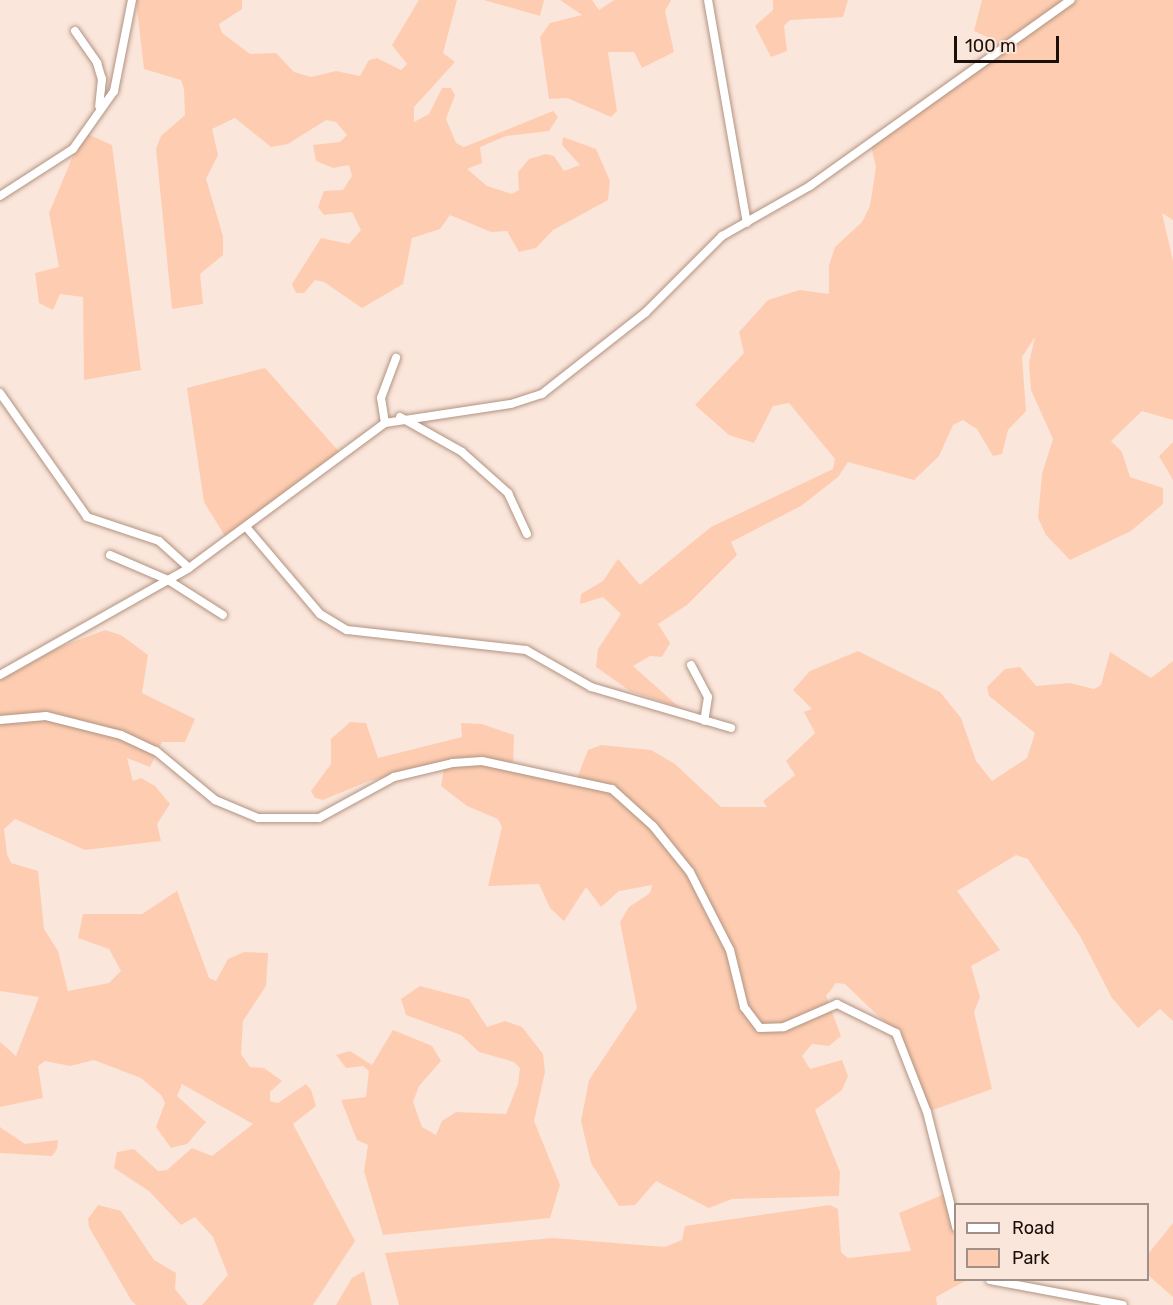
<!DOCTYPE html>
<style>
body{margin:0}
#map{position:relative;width:1173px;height:1305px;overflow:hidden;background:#fbe6db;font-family:Rubik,sans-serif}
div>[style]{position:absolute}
.green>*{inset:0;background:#fecdb1}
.roads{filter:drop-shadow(0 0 2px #b19381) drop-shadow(0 0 2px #b19381)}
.minor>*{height:8px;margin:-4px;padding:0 4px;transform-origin:4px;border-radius:4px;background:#fff}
span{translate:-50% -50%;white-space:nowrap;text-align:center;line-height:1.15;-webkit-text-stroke:5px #fbe6db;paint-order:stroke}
.legend{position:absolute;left:954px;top:1203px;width:195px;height:78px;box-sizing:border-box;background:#fbe6db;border:2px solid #a19087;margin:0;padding:8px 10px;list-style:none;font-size:18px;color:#1a0f09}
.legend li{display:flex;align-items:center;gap:12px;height:30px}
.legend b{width:30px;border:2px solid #a19087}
.scale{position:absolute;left:954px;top:36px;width:105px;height:27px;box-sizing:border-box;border:3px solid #1a0f09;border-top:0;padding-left:8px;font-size:18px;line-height:21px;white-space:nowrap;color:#1a0f09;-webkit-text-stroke:4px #fbe6db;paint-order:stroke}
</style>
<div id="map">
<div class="green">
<i style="clip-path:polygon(136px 0,242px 0,242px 9px,219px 24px,222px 33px,250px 54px,276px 53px,294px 72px,311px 77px,336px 71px,360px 76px,369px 60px,377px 58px,401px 70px,407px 64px,392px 45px,419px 0,457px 0,443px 53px,455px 62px,414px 107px,414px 122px,429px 114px,442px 88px,451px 88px,455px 95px,446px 119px,456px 143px,464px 147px,553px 111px,558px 117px,549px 131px,506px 136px,480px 147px,482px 163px,467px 169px,487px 186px,512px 194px,519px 190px,518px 172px,529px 159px,546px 154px,554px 156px,564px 171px,580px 165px,562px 145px,563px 137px,596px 149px,610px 181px,608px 200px,553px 230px,536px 248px,519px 252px,507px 231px,491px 232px,450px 215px,440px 229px,412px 238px,403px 284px,362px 308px,324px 282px,315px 280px,304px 293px,296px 293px,292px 284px,321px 238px,349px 244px,361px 230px,352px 212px,324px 215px,318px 207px,324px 191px,343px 190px,352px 176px,349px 165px,333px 168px,316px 161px,313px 145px,340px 142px,347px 135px,336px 122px,326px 120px,288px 144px,271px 147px,235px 118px,212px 129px,218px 155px,206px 179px,223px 236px,223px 255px,200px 274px,203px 304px,172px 309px,156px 149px,161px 136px,185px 115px,184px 89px,181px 80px,144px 69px)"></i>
<i style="clip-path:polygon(484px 0,544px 0,540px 16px)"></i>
<i style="clip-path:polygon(560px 0,592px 0,599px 10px,614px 0,671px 0,665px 11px,674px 52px,642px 68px,634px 52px,608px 52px,617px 111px,611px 117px,567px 98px,549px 99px,540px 37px,550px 23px,582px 15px)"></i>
<i style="clip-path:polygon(773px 0,848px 0,843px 17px,790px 20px,784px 26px,787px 51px,771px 57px,755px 26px,773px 10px)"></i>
<i style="clip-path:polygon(982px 0,1173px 0,1173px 220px,1162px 213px,1173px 261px,1173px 420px,1142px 411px,1111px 441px,1122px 452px,1130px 477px,1163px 488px,1163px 504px,1131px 531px,1070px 560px,1046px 535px,1038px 518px,1042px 474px,1053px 439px,1031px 390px,1029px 363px,1035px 337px,1022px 357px,1026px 411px,1008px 430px,1002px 454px,993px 456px,977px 429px,963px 420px,953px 425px,939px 456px,914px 480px,848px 462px,838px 477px,801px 506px,731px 542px,737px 555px,687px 605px,658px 624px,670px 643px,662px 657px,650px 656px,633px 666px,679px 707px,630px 691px,596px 667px,598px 649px,621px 614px,603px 597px,580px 604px,581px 594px,603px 581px,618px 559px,640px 585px,711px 527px,833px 469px,835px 459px,789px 403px,773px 406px,754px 443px,729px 435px,695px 405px,744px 353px,739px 332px,768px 300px,800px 290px,829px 294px,829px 265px,835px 247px,862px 222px,870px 206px,876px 167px,871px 146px,990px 55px,989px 38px,974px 31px)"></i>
<i style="clip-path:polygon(83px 132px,112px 145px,141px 370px,84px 380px,83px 297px,60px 294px,53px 310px,39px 303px,35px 273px,59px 267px,49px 213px)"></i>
<i style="clip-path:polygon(265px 368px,342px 455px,228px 541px,204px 502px,187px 388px)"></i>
<i style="clip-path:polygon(1173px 442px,1173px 480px,1159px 456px)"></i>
<i style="clip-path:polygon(105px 630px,121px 635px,148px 655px,142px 693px,195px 719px,185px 742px,162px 742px,150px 767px,127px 758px,133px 781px,141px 778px,155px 786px,170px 804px,157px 824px,161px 841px,85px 850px,15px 819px,4px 829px,7px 854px,11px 863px,38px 871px,44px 929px,58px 951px,68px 991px,109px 983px,121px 971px,109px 949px,78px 938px,83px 914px,142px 914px,177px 891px,209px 978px,216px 981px,228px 959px,244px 952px,268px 953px,266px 986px,243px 1021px,241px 1054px,250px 1067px,264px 1068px,282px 1081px,270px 1092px,270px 1101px,278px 1103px,306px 1084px,311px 1090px,316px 1106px,293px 1124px,355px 1241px,313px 1305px,202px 1305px,228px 1275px,213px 1237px,195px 1217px,181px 1225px,149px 1191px,114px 1168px,117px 1152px,134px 1149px,158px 1171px,167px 1170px,192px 1148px,212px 1156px,253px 1124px,182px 1084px,177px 1096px,206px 1122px,187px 1144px,171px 1148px,156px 1127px,165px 1103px,161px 1095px,141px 1078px,94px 1060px,70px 1066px,45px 1061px,38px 1066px,43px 1098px,0 1107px,0 1042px,16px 1056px,39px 997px,0 991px,0 678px,31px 658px)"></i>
<i style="clip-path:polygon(858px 651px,940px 692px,961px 718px,976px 761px,992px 781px,1027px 758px,1035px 733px,989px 696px,987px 687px,1005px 669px,1020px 667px,1036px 686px,1070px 683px,1094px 689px,1101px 685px,1110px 652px,1151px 678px,1173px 661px,1173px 1021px,1160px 1009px,1138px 1028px,1112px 998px,1080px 936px,1028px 859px,1016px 855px,957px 891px,1000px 950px,971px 966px,980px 997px,974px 1012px,992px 1089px,927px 1112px,896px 1033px,845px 984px,836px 983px,826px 996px,841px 1036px,829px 1046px,812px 1044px,802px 1056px,810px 1069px,842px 1060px,848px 1076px,842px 1090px,815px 1110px,840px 1172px,839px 1196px,732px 1199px,709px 1208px,656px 1181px,635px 1205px,619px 1206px,591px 1163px,581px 1121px,589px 1080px,637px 1008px,620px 922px,629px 907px,650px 893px,652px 885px,619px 891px,601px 907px,586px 887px,564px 921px,550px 908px,539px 884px,488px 886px,502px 827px,498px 819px,467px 806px,441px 786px,445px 764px,369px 781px,323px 800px,315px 798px,311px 791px,331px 764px,331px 739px,350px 722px,366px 723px,378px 758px,462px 737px,461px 723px,482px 724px,514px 735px,513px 768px,576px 781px,588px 750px,601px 745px,651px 750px,675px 764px,721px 807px,767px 807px,763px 801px,795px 775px,786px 761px,815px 733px,804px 712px,812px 709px,793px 690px,810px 671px)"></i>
<i style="clip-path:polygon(420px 986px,469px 999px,487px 1027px,505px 1021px,522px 1027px,543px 1054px,545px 1072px,534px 1121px,560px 1185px,550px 1218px,383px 1235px,364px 1171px,368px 1145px,357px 1140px,341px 1100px,366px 1097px,369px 1071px,363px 1066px,346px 1068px,336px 1055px,350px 1051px,372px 1065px,393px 1030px,432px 1046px,441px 1061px,419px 1086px,413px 1102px,422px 1127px,436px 1135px,442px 1121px,456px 1112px,506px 1114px,518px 1084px,520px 1068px,514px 1062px,479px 1052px,461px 1035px,406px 1015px,401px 999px)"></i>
<i style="clip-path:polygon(0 1127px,25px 1144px,58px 1140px,57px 1149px,52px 1156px,0 1153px)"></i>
<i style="clip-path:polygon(947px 1193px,955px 1227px,956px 1280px,967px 1280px,936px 1297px,937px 1305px,399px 1305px,385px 1253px,553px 1238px,665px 1247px,682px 1240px,685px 1226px,830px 1205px,838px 1209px,841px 1252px,848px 1258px,911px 1251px,899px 1213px)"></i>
<i style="clip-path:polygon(98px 1205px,121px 1211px,154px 1260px,176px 1273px,175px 1289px,188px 1305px,136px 1305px,131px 1300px,89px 1227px,88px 1219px)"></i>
<i style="clip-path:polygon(1173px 1223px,1173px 1297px,1148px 1275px,1148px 1254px)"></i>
<i style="clip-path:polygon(364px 1271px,372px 1305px,336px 1305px,352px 1278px)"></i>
</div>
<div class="roads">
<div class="minor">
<i style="left:708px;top:0;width:226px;rotate:80.1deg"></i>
<i style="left:75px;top:31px;width:39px;rotate:55deg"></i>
<i style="left:97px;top:63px;width:17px;rotate:73deg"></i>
<i style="left:102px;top:79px;width:27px;rotate:96deg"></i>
<i style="left:0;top:196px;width:87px;rotate:-32.8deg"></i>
<i style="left:73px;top:149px;width:71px;rotate:-54.7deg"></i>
<i style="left:114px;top:91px;width:93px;rotate:-78.8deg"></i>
<i style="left:0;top:393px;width:151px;rotate:54.9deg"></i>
<i style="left:87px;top:517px;width:76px;rotate:18.4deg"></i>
<i style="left:159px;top:541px;width:40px;rotate:42deg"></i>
<i style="left:400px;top:417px;width:71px;rotate:29.4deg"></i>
<i style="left:462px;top:452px;width:62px;rotate:41.7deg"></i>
<i style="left:508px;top:493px;width:45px;rotate:65.1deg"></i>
<i style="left:385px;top:423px;width:25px;rotate:-99deg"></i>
<i style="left:381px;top:398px;width:43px;rotate:-69.4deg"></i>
<i style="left:247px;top:528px;width:113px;rotate:49.7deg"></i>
<i style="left:320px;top:614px;width:31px;rotate:31deg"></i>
<i style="left:347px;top:630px;width:180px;rotate:6.4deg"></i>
<i style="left:526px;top:650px;width:75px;rotate:29.6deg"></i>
<i style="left:591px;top:687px;width:146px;rotate:16.3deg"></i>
<i style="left:110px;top:555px;width:63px;rotate:23.3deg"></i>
<i style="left:168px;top:580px;width:65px;rotate:32.5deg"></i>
<i style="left:691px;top:665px;width:36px;rotate:62deg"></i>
<i style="left:708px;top:697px;width:24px;rotate:99deg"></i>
<i style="left:0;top:675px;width:217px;rotate:-29.5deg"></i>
<i style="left:189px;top:568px;width:244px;rotate:-36.5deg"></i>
<i style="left:385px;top:423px;width:127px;rotate:-8.6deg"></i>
<i style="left:511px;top:404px;width:33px;rotate:-18deg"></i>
<i style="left:542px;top:394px;width:131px;rotate:-38.2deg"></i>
<i style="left:645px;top:313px;width:109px;rotate:-45deg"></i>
<i style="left:722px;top:236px;width:101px;rotate:-29.6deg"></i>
<i style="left:810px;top:186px;width:320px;rotate:-35.5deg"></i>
<i style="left:0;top:720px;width:46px;rotate:-5deg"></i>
<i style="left:46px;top:716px;width:77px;rotate:14.2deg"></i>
<i style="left:121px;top:735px;width:38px;rotate:25deg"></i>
<i style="left:156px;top:751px;width:77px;rotate:39.7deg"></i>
<i style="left:215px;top:800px;width:47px;rotate:22.7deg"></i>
<i style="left:258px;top:818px;width:61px"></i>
<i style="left:319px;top:818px;width:85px;rotate:-28.7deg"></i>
<i style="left:394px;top:777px;width:61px;rotate:-13.3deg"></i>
<i style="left:453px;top:763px;width:29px;rotate:-4deg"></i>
<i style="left:482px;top:761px;width:133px;rotate:12.2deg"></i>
<i style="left:612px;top:789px;width:55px;rotate:42.1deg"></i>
<i style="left:653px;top:826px;width:59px;rotate:51.2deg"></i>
<i style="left:690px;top:872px;width:88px;rotate:62.9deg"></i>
<i style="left:730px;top:950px;width:59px;rotate:76.2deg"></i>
<i style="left:744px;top:1007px;width:26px;rotate:53deg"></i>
<i style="left:760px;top:1028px;width:24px;rotate:-2deg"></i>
<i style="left:784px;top:1027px;width:58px;rotate:-23.5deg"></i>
<i style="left:837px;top:1004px;width:66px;rotate:26.2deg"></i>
<i style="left:896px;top:1033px;width:85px;rotate:68.6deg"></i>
<i style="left:927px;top:1112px;width:119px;rotate:75.8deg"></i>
<i style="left:990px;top:1280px;width:135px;rotate:10.6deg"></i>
</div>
</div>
<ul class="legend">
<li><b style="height:8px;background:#fff"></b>Road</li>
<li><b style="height:16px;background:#fecdb1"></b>Park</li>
</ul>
<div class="scale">100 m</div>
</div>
